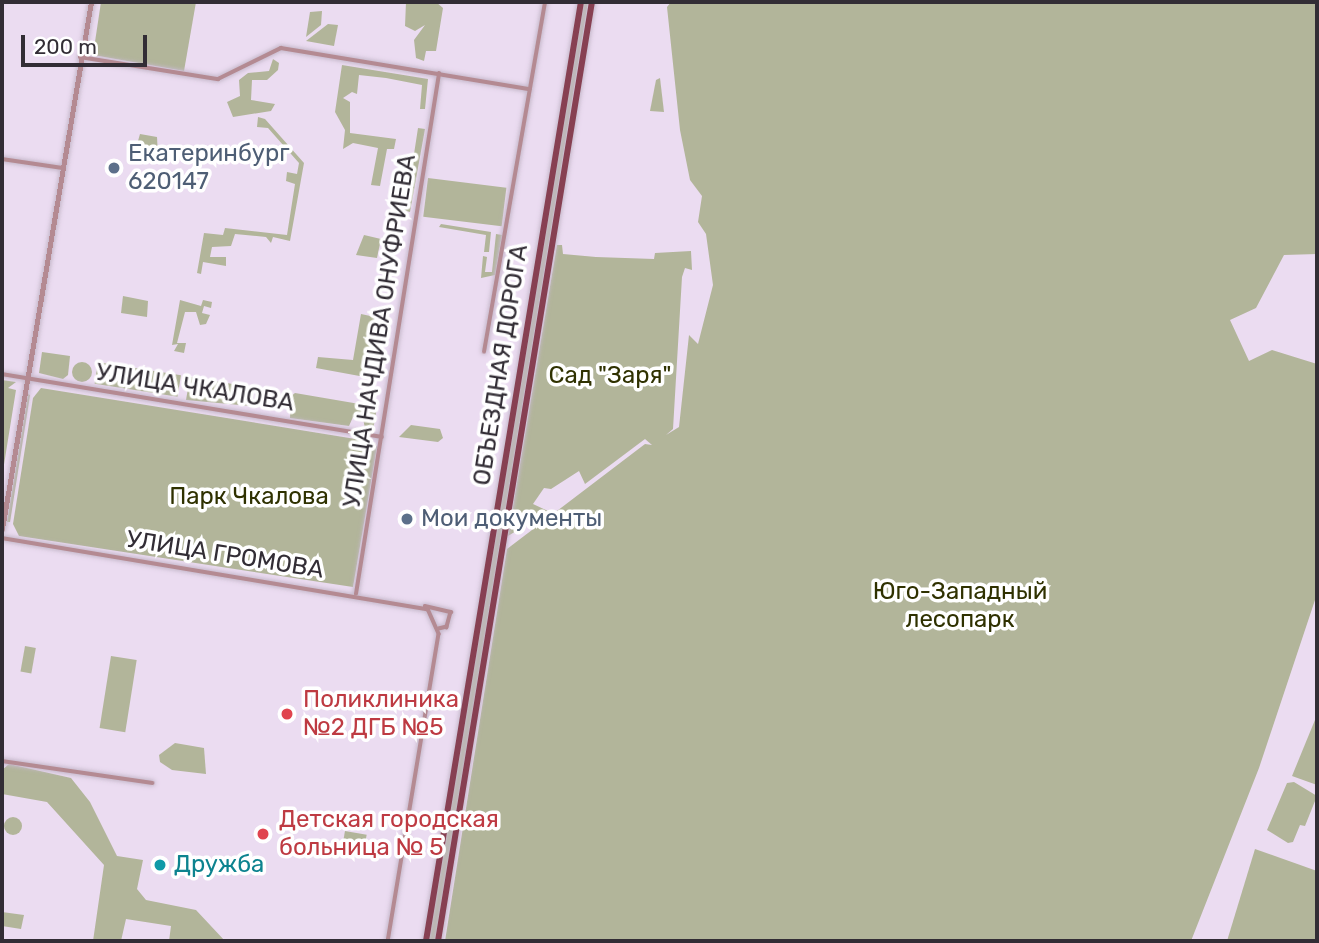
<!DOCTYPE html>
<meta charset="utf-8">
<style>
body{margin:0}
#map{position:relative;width:1319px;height:943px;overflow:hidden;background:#ebdcf1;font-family:Rubik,sans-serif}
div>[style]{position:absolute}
.green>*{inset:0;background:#b2b59a;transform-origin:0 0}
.round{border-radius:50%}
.roads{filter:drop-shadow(0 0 2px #c6b9cb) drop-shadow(0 0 2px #c6b9cb)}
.minor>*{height:3.5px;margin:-1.75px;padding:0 1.75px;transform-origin:1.75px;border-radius:1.75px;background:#b48a92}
.tertiary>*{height:4.5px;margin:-2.25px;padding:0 2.25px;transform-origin:2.25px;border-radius:2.25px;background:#b48a92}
.primary>*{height:6px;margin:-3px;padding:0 3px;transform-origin:3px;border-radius:3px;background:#874052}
.dots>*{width:19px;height:19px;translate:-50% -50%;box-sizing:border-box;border:4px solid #fff;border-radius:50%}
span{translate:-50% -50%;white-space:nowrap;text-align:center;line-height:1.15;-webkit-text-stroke:7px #fff;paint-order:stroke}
.service-label{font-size:24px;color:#4e5e75}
.left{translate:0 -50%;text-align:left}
.street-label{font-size:24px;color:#322d35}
.park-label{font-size:24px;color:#2f3100}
.health-label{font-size:24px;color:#be3a42}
.culture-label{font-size:24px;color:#0d838f}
.frame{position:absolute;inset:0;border:4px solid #322d35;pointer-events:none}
.scale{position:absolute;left:21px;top:35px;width:126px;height:32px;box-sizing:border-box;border:4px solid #322d35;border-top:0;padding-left:9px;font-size:21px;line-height:24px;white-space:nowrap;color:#322d35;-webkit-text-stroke:5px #fff;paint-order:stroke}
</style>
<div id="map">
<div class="green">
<i style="clip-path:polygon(101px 2px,196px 2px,184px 71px,93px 55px)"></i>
<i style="clip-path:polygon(406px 2px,436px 2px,443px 8px,436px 51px,426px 51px,424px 61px,416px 58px,414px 40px,425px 25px,415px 31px,405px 26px)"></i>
<i style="clip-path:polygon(584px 2px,588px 2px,435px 941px,429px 941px)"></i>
<i style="clip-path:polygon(671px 2px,1317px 2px,1317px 254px,1284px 255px,1256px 308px,1230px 320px,1249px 361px,1272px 350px,1317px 364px,1317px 594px,1259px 768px,1191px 941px,445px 941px,507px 549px,645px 444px,652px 445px,645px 439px,585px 484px,579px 471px,551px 489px,544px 488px,533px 504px,548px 511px,508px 536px,557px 245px,562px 245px,563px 254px,596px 257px,654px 259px,655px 253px,691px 251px,692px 270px,685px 268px,682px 277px,673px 429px,666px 435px,679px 427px,689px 335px,698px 344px,713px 285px,706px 234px,698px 222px,702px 196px,690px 180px,680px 130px,667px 7px)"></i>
<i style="clip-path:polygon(322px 11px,321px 25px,306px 37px,310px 12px)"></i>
<i style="clip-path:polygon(328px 24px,338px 25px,334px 46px,306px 41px)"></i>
<i style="clip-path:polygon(273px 59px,279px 63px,278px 70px,267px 80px,252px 80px,251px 100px,275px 104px,271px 111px,233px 117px,227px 102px,240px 96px,239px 80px,248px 73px,269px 71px)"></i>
<i style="clip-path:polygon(342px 65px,428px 79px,425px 109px,420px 109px,422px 85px,386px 78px,359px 75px,357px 94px,352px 92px,343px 98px,350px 102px,350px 133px,396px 139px,394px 149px,387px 149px,380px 186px,371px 185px,378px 148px,353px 143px,343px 149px,345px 130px,335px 112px)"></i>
<i style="clip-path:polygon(660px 78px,664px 112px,650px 111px,656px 80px)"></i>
<i style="clip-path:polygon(258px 117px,265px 119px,304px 163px,290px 241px,273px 237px,271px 243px,266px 237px,235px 234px,231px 246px,212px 247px,210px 257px,226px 257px,226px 266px,203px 262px,201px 274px,197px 273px,204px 233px,223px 235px,225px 228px,287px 235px,295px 184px,286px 181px,287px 172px,297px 174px,299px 163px,268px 128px,257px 127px)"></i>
<i style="clip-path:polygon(418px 128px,425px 129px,410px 212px,402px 210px,399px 206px,406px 206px)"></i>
<i style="clip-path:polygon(140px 134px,157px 137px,158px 156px,138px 141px)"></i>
<i style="left:428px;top:178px;width:79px;height:39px;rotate:7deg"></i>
<i style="clip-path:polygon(441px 224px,491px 232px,489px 252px,484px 252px,486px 235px,439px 227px)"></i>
<i style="clip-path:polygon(496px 234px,502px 235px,495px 275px,481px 278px,483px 256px,487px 257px,485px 272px,492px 272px)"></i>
<i style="clip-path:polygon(364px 235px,381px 239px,377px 258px,356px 255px)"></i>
<i style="clip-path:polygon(123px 296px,148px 301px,147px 317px,121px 313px)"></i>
<i style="clip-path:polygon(180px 300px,201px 306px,203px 300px,212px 302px,211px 308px,204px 306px,202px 313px,210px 315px,206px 324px,200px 325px,196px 312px,185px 312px,177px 343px,186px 343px,184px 353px,174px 351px,178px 344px,172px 345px)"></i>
<i style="clip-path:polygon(361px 314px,375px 317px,365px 377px,316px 368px,318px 357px,353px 360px)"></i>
<i style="clip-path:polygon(42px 352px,70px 356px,68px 375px,63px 379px,39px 373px)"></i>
<i class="round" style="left:72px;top:362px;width:20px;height:20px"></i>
<i style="left:98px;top:362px;width:84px;height:22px;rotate:9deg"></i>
<i style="clip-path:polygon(190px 377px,251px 387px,250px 406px,186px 400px)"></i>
<i style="clip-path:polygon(2px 380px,16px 382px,8px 388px,16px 390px,2px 477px)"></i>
<i style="clip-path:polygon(41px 388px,374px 442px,377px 447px,353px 587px,19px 536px,13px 524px,33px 398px)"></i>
<i style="clip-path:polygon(295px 393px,377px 407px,373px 430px,365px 429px,363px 418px,353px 417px,349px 426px,290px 418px,291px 396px)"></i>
<i style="clip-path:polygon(28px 394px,30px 395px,10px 522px,7px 522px)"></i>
<i style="clip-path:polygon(411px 425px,440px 429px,443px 438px,438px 442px,399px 437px)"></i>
<i style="left:25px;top:646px;width:11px;height:26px;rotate:10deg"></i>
<i style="left:111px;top:656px;width:26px;height:73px;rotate:9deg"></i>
<i style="clip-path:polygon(1317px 715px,1317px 785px,1292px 776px)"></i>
<i style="clip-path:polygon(175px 743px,204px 748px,206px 774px,172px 770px,160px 762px,159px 755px)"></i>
<i style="clip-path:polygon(9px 764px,71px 778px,90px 802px,117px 856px,143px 860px,137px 889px,146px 900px,196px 910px,225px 941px,169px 941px,171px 926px,126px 919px,121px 941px,93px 941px,104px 865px,47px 802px,2px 794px,2px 770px)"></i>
<i style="clip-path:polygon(1294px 782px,1317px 796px,1305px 826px,1300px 825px,1293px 842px,1288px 843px,1267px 830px,1287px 783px)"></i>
<i class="round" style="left:4px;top:817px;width:18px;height:18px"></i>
<i style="left:345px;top:831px;width:22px;height:11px;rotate:10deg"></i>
<i style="clip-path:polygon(1255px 849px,1317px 871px,1317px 941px,1227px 941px)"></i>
<i style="clip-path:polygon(2px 912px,24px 915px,21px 929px,2px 926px)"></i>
</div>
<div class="roads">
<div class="minor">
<i style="left:80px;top:57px;width:140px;rotate:9.1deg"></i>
<i style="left:218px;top:79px;width:70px;rotate:-26.2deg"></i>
<i style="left:281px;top:48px;width:252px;rotate:9.4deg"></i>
<i style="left:2px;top:159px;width:61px;rotate:8.5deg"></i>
<i style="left:484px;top:352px;width:355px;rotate:-80.1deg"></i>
<i style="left:2px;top:374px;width:385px;rotate:9.4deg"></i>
<i style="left:2px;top:538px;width:432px;rotate:9.5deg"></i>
<i style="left:428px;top:609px;width:27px;rotate:66deg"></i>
<i style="left:439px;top:634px;width:311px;rotate:99.4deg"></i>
<i style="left:356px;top:594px;width:527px;rotate:-80.93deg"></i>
<i style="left:425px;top:606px;width:27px;rotate:13deg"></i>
<i style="left:451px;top:612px;width:16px;rotate:105deg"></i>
<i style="left:447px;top:627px;width:8px;rotate:166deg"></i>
<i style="left:2px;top:761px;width:152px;rotate:8.3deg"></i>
</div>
<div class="tertiary">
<i style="left:2px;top:529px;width:534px;rotate:-80.41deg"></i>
</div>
<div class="primary">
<i style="left:426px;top:941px;width:952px;rotate:-80.63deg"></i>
<i style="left:438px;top:941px;width:952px;rotate:-80.69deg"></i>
</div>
</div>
<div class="dots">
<i style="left:114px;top:168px;background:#5c6f8a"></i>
<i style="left:407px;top:519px;background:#5c6f8a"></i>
<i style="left:287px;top:714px;background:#e0444e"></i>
<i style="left:263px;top:834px;background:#e0444e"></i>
<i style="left:160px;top:865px;background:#0f9aa8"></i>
</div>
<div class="service-label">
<span class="left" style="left:128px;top:168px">Екатеринбург<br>620147</span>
<span class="left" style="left:421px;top:519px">Мои документы</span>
</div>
<div class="street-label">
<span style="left:380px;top:331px;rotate:-81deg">УЛИЦА НАЧДИВА ОНУФРИЕВА</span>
<span style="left:501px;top:365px;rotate:-81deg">ОБЪЕЗДНАЯ ДОРОГА</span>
<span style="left:195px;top:388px;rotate:9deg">УЛИЦА ЧКАЛОВА</span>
<span style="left:225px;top:555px;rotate:9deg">УЛИЦА ГРОМОВА</span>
</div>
<div class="park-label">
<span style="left:610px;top:376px">Сад "Заря"</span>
<span style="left:249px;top:497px">Парк Чкалова</span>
<span style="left:960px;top:606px">Юго-Западный<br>лесопарк</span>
</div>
<div class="health-label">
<span class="left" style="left:303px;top:714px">Поликлиника<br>№2 ДГБ №5</span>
<span class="left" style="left:279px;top:834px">Детская городская<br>больница № 5</span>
</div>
<div class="culture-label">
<span class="left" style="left:174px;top:865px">Дружба</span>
</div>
<div class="frame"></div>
<div class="scale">200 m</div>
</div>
